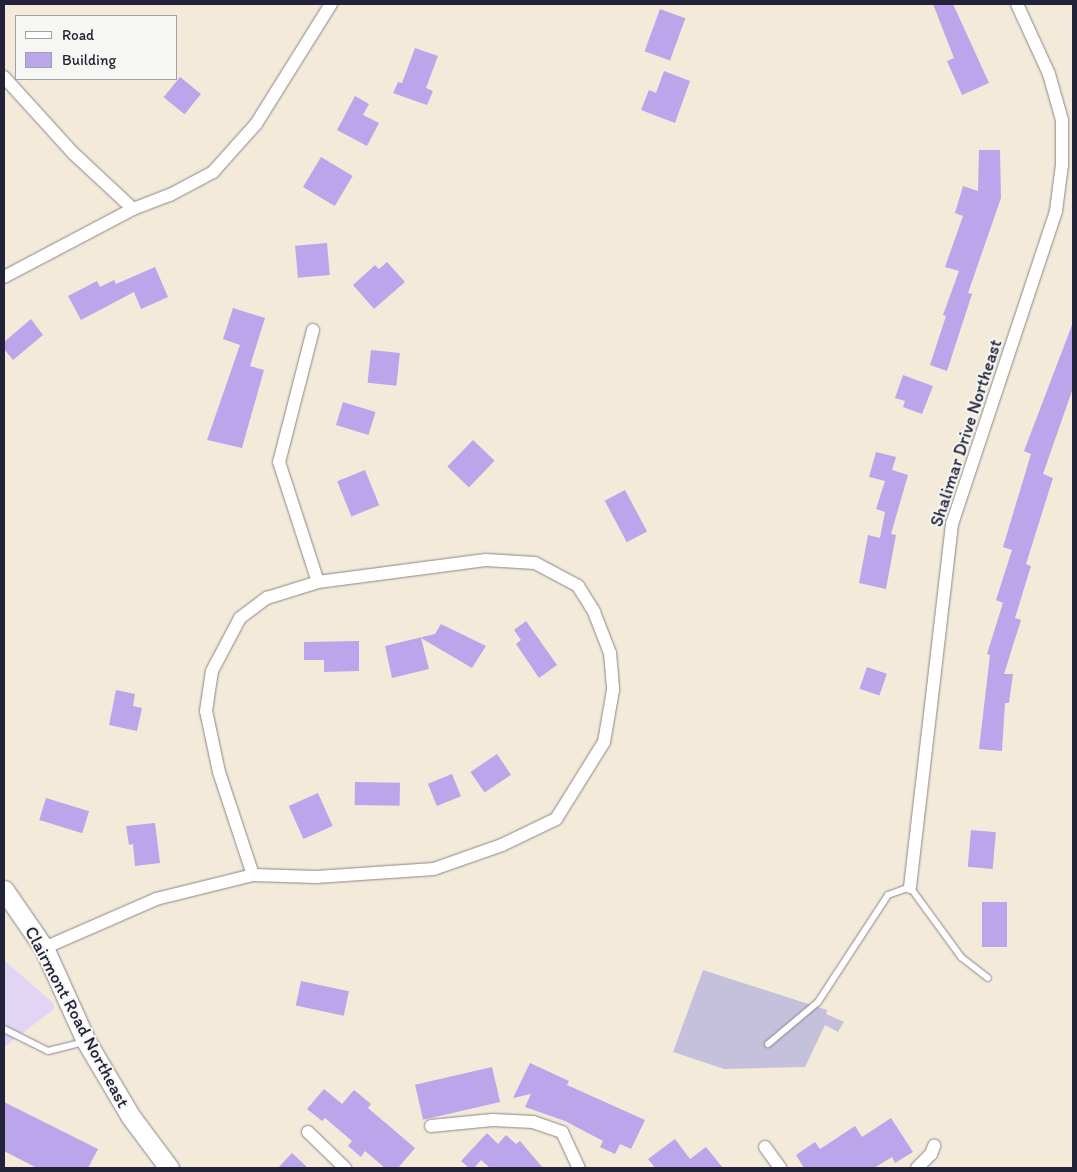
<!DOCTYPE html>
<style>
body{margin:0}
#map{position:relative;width:1077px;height:1172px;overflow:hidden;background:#f4ead9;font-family:Itim,sans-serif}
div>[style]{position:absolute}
.built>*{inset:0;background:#e1d4f4}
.industrial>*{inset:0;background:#c5c0db}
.building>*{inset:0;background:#bba5eb;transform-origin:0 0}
.roads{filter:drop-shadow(0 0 1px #8b868a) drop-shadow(0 0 1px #8b868a)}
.service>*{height:6px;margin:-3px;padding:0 3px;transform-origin:3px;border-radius:3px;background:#fff}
.minor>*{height:12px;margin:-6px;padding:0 6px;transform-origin:6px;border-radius:6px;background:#fff}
.primary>*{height:19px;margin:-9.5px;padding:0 9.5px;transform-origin:9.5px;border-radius:9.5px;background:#fff}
span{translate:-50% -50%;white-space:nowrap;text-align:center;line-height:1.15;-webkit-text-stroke:4px #f6f6f2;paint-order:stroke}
.street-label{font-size:18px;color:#22223b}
.frame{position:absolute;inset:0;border:5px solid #22223b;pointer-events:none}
.legend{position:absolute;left:15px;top:15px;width:162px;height:65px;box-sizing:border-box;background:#f6f6f2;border:1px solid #a1a1a9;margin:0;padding:6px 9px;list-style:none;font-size:15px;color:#22223b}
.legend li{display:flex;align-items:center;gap:10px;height:25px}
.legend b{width:25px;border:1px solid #a1a1a9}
</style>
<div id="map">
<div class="built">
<i style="clip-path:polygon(4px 960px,53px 1003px,54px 1009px,4px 1047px)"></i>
</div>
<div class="industrial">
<i style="clip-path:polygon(703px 970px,827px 1010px,826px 1014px,844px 1022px,838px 1032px,825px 1025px,805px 1067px,724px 1069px,673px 1052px)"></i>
</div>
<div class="building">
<i style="clip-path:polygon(933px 4px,953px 4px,989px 83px,962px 95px,947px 61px,954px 58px)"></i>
<i style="left:660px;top:9px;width:27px;height:45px;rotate:20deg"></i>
<i style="clip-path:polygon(415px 48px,438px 56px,426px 88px,433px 91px,427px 105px,393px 93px,398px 82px,402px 83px)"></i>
<i style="clip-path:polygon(664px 71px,690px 81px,675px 123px,641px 110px,649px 90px,656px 93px)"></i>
<i style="left:180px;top:77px;width:27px;height:26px;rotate:39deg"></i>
<i style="clip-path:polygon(355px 96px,369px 104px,363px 115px,379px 123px,367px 146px,337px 130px)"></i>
<i style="clip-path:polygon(979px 150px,1000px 150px,1001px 198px,968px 293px,972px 294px,947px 371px,930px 365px,946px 316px,943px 315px,959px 271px,945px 267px,963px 216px,955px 213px,963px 186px,978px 191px)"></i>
<i style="left:321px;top:157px;width:37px;height:35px;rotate:31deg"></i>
<i style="left:327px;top:243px;width:32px;height:32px;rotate:85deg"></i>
<i style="clip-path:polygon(387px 262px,405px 282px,374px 309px,353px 285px,375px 265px,379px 269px)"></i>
<i style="clip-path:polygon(155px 267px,168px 297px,141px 309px,134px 292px,81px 320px,68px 296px,97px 281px,100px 287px,114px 280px,116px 284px)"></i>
<i style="clip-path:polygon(233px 308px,265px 318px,250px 366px,264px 370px,242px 448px,207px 440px,240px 345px,223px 339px)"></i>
<i style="clip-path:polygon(31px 319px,43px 335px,13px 360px,4px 349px,4px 342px)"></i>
<i style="clip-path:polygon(1072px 325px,1073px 388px,1043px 474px,1053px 478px,1026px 564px,1031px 566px,1015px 618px,1021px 620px,1004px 674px,1013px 674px,1009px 703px,1005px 703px,1002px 751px,979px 749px,990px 655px,987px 654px,1003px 603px,996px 600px,1012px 550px,1003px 547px,1031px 454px,1024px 451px)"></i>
<i style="left:371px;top:350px;width:29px;height:33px;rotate:6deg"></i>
<i style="clip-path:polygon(903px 375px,933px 386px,922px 414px,903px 407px,905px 401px,895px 398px)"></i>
<i style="left:343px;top:402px;width:34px;height:24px;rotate:17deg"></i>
<i style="left:473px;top:440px;width:30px;height:37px;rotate:44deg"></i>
<i style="clip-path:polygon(876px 452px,896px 457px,892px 470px,908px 475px,891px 534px,896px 535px,886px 589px,859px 583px,868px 535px,880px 538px,885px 512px,876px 509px,885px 481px,869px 477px)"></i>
<i style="left:365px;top:470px;width:38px;height:30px;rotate:68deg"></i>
<i style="left:625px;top:490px;width:47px;height:23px;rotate:62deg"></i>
<i style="clip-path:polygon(526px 621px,557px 665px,539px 678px,516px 644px,521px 640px,514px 630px)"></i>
<i style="clip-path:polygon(441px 624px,486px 646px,472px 668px,421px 638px,429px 669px,392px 678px,385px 646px,435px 634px)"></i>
<i style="clip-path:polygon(359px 641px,359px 671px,324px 672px,324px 660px,304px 660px,304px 642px)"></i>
<i style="left:867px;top:667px;width:21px;height:23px;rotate:19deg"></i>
<i style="clip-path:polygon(116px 690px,135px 694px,133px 706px,142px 708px,137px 731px,109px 725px)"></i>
<i style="left:497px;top:754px;width:25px;height:32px;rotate:56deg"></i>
<i style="left:452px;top:774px;width:24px;height:26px;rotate:68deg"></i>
<i style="left:355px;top:782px;width:45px;height:23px;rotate:1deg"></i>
<i style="left:318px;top:793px;width:36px;height:32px;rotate:66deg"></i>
<i style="left:46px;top:798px;width:45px;height:23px;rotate:17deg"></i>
<i style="clip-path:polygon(155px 823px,160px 863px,135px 866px,133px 844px,129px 845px,126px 826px)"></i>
<i style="left:971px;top:830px;width:25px;height:37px;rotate:5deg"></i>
<i style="left:1007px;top:902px;width:45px;height:25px;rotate:90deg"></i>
<i style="left:301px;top:981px;width:49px;height:25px;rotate:12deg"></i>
<i style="clip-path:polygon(530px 1063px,569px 1081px,567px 1085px,645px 1120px,631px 1149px,620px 1144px,615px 1154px,600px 1147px,603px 1141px,565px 1121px,525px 1107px,531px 1094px,513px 1098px)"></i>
<i style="left:492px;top:1067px;width:36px;height:79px;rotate:77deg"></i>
<i style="clip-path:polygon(324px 1089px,342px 1104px,354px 1090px,371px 1104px,368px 1108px,415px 1148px,398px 1168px,385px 1168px,365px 1151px,361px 1157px,348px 1146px,352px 1141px,325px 1118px,322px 1121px,307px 1109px)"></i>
<i style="clip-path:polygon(4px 1102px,98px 1149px,88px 1168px,37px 1168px,4px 1151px)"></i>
<i style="clip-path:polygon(891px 1118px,913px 1152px,895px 1163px,892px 1157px,874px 1168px,804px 1168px,796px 1155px,815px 1142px,820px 1149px,855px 1126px,862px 1137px)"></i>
<i style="clip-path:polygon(487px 1133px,498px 1144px,506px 1135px,516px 1144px,520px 1141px,543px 1168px,490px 1168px,481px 1160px,474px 1168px,469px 1168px,461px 1161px)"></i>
<i style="clip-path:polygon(675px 1139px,690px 1159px,706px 1147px,723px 1168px,655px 1168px,648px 1159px)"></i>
<i style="clip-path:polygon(292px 1153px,308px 1168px,278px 1168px)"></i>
</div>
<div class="roads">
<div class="service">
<i style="left:4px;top:1029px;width:49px;rotate:26.6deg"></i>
<i style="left:48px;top:1051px;width:36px;rotate:-14deg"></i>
<i style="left:768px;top:1044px;width:65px;rotate:-40deg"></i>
<i style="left:818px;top:1002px;width:128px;rotate:-56.8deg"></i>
<i style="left:888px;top:895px;width:23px;rotate:-20deg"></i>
<i style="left:910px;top:887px;width:87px;rotate:53.9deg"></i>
<i style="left:961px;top:957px;width:34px;rotate:38deg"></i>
</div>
<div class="minor">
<i style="left:4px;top:77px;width:103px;rotate:47.8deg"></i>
<i style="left:73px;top:153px;width:82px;rotate:43deg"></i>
<i style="left:4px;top:277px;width:146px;rotate:-27.8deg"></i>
<i style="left:133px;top:209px;width:40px;rotate:-21deg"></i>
<i style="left:170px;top:195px;width:49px;rotate:-28.1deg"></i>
<i style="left:213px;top:172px;width:64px;rotate:-48.1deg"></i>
<i style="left:256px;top:124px;width:142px;rotate:-58deg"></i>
<i style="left:313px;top:330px;width:136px;rotate:104.4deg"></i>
<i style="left:279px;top:462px;width:126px;rotate:72deg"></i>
<i style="left:486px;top:560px;width:49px;rotate:3.5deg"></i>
<i style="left:535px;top:563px;width:49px;rotate:28.1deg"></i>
<i style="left:578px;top:586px;width:31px;rotate:58deg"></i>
<i style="left:594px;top:612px;width:44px;rotate:68.7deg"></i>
<i style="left:610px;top:653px;width:37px;rotate:85deg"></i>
<i style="left:613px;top:690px;width:53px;rotate:99.8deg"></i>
<i style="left:604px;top:742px;width:91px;rotate:121.9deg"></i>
<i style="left:556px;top:819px;width:60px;rotate:154.3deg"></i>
<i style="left:502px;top:845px;width:72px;rotate:160.6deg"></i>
<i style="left:434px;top:869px;width:118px;rotate:176.1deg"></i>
<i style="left:316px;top:877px;width:63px;rotate:-178.2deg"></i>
<i style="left:253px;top:875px;width:108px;rotate:-108.3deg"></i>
<i style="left:219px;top:772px;width:62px;rotate:-102deg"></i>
<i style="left:206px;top:711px;width:40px;rotate:-81.5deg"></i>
<i style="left:212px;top:671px;width:60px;rotate:-62.2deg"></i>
<i style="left:240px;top:618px;width:34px;rotate:-37deg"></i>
<i style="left:267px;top:598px;width:53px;rotate:-17.4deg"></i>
<i style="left:318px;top:582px;width:169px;rotate:-7.5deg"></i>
<i style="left:910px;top:887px;width:365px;rotate:-83.4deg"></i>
<i style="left:952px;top:524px;width:330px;rotate:-71.6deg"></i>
<i style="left:1056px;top:211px;width:46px;rotate:-82.6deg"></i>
<i style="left:1062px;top:165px;width:45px;rotate:-90deg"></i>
<i style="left:1062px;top:120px;width:48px;rotate:-105.8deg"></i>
<i style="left:1049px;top:74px;width:77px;rotate:-114.6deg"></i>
<i style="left:44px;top:948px;width:122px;rotate:-23.6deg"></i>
<i style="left:156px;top:899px;width:100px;rotate:-13.9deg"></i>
<i style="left:431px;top:1126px;width:62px;rotate:-5.5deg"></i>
<i style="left:493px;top:1120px;width:40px;rotate:2.9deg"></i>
<i style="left:533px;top:1122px;width:31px;rotate:19deg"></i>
<i style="left:562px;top:1132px;width:40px;rotate:65deg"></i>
<i style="left:308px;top:1132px;width:52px;rotate:44.2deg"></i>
<i style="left:765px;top:1147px;width:26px;rotate:54deg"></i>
<i style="left:917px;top:1168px;width:20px;rotate:-45deg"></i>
<i style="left:931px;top:1154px;width:9px;rotate:-69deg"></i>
</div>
<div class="primary">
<i style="left:4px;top:890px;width:70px;rotate:55.4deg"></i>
<i style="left:44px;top:948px;width:102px;rotate:65.7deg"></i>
<i style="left:86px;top:1041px;width:88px;rotate:59.4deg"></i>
<i style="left:131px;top:1117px;width:64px;rotate:53.3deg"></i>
</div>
</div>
<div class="street-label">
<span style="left:966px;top:433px;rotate:-72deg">Shalimar Drive Northeast</span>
<span style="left:77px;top:1017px;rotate:62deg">Clairmont Road Northeast</span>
</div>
<div class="frame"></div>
<ul class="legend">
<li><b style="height:6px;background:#fff"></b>Road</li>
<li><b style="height:14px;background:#bba5eb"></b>Building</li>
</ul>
</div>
